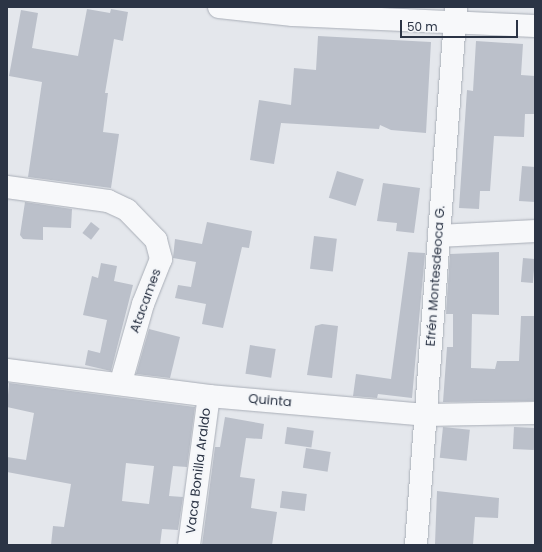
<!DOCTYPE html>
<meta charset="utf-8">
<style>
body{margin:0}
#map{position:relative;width:542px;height:552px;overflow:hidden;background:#e4e7ec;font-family:Poppins,sans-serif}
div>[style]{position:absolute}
.building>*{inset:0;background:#bbc0ca;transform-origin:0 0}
.roads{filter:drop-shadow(0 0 1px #a9aeb7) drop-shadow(0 0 1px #a9aeb7)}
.minor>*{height:22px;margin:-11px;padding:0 11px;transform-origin:11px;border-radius:11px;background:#f7f8fa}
span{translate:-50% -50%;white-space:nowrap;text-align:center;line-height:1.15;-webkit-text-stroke:4px #f4f6f9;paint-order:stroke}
.street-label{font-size:13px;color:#2b3445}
.frame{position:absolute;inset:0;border:8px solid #2b3445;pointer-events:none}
.scale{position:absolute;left:400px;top:20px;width:118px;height:18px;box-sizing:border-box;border:2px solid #2b3445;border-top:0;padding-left:5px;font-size:12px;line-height:14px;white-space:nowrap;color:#2b3445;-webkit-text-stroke:3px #f4f6f9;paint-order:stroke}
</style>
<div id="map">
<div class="building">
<i style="clip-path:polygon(87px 9px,110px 13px,111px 9px,128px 12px,123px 41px,114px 39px,105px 93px,108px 93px,103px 132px,119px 134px,111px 188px,28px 177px,42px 82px,9px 76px,21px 10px,38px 13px,32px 48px,78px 56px)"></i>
<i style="clip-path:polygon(318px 36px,431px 42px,426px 133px,391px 130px,380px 125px,379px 129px,281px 123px,274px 164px,250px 160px,259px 100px,291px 105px,294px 68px,316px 70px)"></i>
<i style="clip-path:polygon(476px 41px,523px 44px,521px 75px,535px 76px,535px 114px,525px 114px,524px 137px,494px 136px,490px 191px,480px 191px,479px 209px,459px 208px,467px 90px,473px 91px)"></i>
<i style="clip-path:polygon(522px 166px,535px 167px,535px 202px,519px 201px)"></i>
<i style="left:337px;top:171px;width:28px;height:28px;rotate:17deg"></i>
<i style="clip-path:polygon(383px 183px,420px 188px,414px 233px,396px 231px,397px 223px,377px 221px)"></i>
<i style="clip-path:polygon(25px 202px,72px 209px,71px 228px,43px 227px,43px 240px,23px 239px,20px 235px)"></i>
<i style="left:91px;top:222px;width:11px;height:14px;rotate:38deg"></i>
<i style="clip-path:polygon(207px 222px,252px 231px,249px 248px,242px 247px,223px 328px,202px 324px,206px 304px,175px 298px,178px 285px,191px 287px,196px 262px,173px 258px,175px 239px,202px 244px)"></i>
<i style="left:314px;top:236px;width:23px;height:33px;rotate:7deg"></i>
<i style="clip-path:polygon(408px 252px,425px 253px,412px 398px,378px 394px,377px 398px,353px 396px,356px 374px,391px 379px)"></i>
<i style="clip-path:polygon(499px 252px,499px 315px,472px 314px,471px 368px,495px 369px,497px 361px,519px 361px,521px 316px,535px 316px,535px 401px,443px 402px,447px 347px,453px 347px,453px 314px,446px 314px,450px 254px)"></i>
<i style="left:523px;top:258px;width:12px;height:24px;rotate:5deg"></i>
<i style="clip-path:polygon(101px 263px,117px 266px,114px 281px,133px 285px,111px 371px,85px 365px,88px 350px,100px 353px,107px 320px,83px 315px,92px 276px,98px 278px)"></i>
<i style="clip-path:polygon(322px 324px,338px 326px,332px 378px,307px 375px,315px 326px)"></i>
<i style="clip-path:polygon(149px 329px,180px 337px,170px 378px,136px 374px)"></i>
<i style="left:250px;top:345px;width:26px;height:29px;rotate:9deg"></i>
<i style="clip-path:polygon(evenodd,9px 383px,195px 407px,187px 467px,173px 466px,169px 496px,183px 497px,178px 530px,162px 529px,160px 545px,51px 545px,53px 526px,64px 527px,71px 484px,7px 472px,7px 457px,26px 460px,34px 413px,7px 407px,9px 383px,126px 463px,154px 466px,149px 504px,122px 501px,126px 463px)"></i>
<i style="clip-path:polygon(225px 417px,264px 424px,262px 439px,246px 438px,240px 477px,255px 479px,251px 508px,277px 512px,272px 545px,202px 545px,215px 447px,220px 447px)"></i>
<i style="left:287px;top:427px;width:27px;height:17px;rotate:8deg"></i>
<i style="left:443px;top:427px;width:27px;height:31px;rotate:6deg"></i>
<i style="left:514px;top:427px;width:21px;height:22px;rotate:3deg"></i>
<i style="left:306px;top:448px;width:25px;height:20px;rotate:9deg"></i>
<i style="left:282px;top:491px;width:25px;height:17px;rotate:7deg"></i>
<i style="clip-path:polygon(437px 491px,499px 498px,498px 518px,475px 517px,473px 545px,435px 544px)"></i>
</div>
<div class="roads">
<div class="minor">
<i style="left:219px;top:7px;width:74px;rotate:6.2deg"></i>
<i style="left:293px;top:15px;width:242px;rotate:2.6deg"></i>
<i style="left:7px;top:187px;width:102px;rotate:7.9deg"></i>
<i style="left:108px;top:201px;width:21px;rotate:25deg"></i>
<i style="left:127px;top:210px;width:42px;rotate:46deg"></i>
<i style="left:156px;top:240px;width:20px;rotate:75deg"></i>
<i style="left:161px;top:259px;width:48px;rotate:111.8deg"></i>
<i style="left:143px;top:304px;width:81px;rotate:105.8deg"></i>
<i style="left:439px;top:236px;width:96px;rotate:-3deg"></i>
<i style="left:7px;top:370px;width:204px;rotate:7.3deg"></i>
<i style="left:209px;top:396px;width:217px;rotate:5deg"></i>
<i style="left:425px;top:415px;width:110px;rotate:-1deg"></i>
<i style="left:189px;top:545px;width:150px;rotate:-82.4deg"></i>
<i style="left:416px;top:545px;width:539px;rotate:-85.75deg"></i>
</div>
</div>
<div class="street-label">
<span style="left:436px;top:276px;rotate:-86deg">Efrén Montesdeoca G.</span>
<span style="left:146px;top:301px;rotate:-70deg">Atacames</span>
<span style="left:270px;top:401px;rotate:5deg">Quinta</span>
<span style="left:199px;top:471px;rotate:-83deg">Vaca Bonilla Araldo</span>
</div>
<div class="frame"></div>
<div class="scale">50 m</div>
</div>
